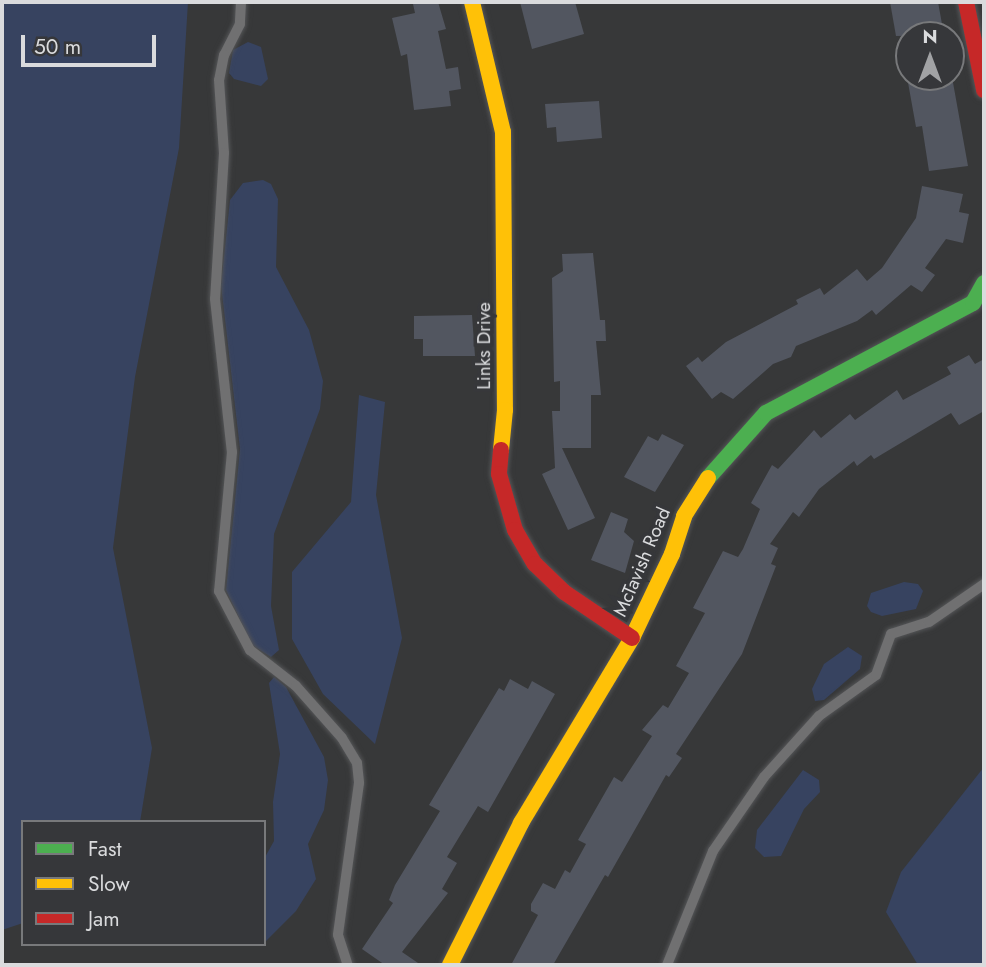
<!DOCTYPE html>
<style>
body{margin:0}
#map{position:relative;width:986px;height:967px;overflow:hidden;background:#373839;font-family:Jost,sans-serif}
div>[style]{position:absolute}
.green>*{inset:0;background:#374360}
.building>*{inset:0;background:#525660}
.roads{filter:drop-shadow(0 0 2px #545557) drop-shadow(0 0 2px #545557)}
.lane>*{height:10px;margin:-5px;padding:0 5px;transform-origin:5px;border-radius:5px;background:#707071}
.fast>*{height:16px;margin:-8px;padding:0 8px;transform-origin:8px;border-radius:8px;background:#4caf50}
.slow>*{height:16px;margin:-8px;padding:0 8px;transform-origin:8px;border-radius:8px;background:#ffc107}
.jam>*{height:16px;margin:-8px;padding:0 8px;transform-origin:8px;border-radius:8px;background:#c62828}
span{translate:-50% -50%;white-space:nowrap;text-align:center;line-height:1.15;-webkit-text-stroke:7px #36373a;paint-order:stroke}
.street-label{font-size:19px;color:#dadbdd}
.frame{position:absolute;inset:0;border:4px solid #dadbdd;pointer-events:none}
.legend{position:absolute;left:21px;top:820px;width:245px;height:126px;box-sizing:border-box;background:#36373a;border:2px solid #78797b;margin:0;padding:9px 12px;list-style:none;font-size:21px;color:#dadbdd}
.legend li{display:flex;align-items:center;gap:14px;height:35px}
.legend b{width:35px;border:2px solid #78797b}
.north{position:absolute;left:895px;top:21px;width:70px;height:70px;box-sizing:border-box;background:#36373a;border:2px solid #78797b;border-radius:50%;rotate:0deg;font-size:19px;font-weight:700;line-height:28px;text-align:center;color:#dadbdd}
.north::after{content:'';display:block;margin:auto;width:24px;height:32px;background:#a1a2a4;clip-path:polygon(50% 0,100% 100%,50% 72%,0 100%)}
.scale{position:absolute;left:21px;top:35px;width:135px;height:32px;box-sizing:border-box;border:4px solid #dadbdd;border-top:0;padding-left:9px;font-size:21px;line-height:24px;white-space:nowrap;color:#dadbdd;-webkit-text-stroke:5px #36373a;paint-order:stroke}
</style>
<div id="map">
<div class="green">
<i style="clip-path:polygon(2px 2px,188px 2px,179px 148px,135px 377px,113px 548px,152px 748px,140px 822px,23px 822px,23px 923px,2px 930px)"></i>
<i style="clip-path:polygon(248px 42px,261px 47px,268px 79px,261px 86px,234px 79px,229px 73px,233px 50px)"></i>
<i style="clip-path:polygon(263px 180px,271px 184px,278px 199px,276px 267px,309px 330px,323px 381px,320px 409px,274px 534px,271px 606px,279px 650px,271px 657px,252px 645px,226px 590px,240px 449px,221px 285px,230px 200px,243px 183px)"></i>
<i style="clip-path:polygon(359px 395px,385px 402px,376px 495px,402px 638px,375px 744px,323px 694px,292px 639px,292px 572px,351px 502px)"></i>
<i style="clip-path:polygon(904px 582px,918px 584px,923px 591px,916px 609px,882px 616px,871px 612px,867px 606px,871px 593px)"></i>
<i style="clip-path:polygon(848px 647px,862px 656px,860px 669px,824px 700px,815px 701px,812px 689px,824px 664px)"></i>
<i style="clip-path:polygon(274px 677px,286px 687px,324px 757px,328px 780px,324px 810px,308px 844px,316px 879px,296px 911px,264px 943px,264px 859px,274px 841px,273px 802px,280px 754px,269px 683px)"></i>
<i style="clip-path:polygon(984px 767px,984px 965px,918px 965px,886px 912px,901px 872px)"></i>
<i style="clip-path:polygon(803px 770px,819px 780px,820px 792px,804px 809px,781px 856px,764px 857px,755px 848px,757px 830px)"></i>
</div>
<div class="building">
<i style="clip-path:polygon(438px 2px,446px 29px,438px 31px,446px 69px,458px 67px,461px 89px,449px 91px,451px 106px,414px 110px,407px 54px,401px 56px,392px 18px,415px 13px,413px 4px)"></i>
<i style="clip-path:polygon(520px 2px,575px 2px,584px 34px,532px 49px)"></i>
<i style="clip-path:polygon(890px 2px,938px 2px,944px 35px,896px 36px)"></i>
<i style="clip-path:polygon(907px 77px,952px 77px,968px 166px,929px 171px,922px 126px,916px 127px)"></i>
<i style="clip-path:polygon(599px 101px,602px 138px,557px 142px,556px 127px,547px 128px,545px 104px)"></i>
<i style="clip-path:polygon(922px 186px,963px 194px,959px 212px,969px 214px,963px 243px,946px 239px,925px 268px,935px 275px,922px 292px,911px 285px,876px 315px,872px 310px,857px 321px,796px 346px,791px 357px,773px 364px,733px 399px,721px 392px,712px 399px,686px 366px,698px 357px,702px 362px,726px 342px,798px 304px,796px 300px,820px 288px,824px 295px,857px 269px,867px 281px,882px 268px,916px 218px)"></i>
<i style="clip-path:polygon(593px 253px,600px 320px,605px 320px,606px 341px,596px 341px,601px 395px,591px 395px,591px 448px,562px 448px,595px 518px,568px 530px,542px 474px,555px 468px,552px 411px,560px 411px,560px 381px,554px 382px,552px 278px,563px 271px,562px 254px)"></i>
<i style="clip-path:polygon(472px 315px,475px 356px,423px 356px,423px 339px,414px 339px,414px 316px)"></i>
<i style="clip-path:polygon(969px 355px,975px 364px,984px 359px,984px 411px,959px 425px,951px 413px,874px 459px,871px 455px,857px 466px,854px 461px,819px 489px,799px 517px,793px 512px,770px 544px,778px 548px,771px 564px,776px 566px,742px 654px,676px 754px,682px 758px,669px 777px,666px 775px,608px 877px,605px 875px,553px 965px,511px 965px,538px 915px,531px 911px,531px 904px,543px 883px,555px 889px,565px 870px,570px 873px,586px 844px,578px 840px,614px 777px,622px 782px,652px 736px,642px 730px,663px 705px,668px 708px,689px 673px,676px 666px,705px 613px,693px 608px,723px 551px,738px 557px,743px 549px,760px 509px,751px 503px,772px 465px,778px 469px,814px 430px,821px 438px,850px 414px,855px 420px,897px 390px,903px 400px,951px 374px,947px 367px)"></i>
<i style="clip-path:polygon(662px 434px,684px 445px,655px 492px,624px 477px,648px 436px,658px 441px)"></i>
<i style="clip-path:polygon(611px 512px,628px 519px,624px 532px,634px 541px,625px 573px,591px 560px)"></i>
<i style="clip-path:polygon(510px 679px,528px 689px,532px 681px,555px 694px,488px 812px,478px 806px,447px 857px,457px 863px,442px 889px,448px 893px,402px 952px,421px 965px,385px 965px,362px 949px,393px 903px,389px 900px,395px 885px,440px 811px,429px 805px,499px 688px,504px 691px)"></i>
</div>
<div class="roads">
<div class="lane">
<i style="left:241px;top:2px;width:22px;rotate:93deg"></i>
<i style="left:240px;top:24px;width:35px;rotate:117deg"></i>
<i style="left:224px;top:55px;width:25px;rotate:101deg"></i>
<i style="left:219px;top:80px;width:73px;rotate:86.1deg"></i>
<i style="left:224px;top:153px;width:146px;rotate:93.5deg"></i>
<i style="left:215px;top:299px;width:154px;rotate:83.7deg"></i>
<i style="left:232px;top:452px;width:140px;rotate:95.3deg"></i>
<i style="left:219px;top:591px;width:67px;rotate:62.3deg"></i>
<i style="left:250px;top:650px;width:58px;rotate:38deg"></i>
<i style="left:296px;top:686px;width:69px;rotate:48.5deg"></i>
<i style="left:342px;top:738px;width:29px;rotate:59deg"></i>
<i style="left:357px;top:763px;width:20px;rotate:84deg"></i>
<i style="left:359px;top:783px;width:153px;rotate:97.9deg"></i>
<i style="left:338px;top:935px;width:32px;rotate:72deg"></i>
<i style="left:667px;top:965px;width:123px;rotate:-68deg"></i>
<i style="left:713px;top:851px;width:90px;rotate:-55.4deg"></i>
<i style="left:764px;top:777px;width:82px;rotate:-48deg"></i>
<i style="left:819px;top:716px;width:70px;rotate:-35.7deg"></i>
<i style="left:876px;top:675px;width:44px;rotate:-69.9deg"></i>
<i style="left:891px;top:634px;width:40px;rotate:-18deg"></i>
<i style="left:929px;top:622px;width:67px;rotate:-34.6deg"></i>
</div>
<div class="fast">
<i style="left:708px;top:478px;width:87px;rotate:-48.3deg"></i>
<i style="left:766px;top:413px;width:234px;rotate:-28deg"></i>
<i style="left:973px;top:303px;width:23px;rotate:-61deg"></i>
</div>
<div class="slow">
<i style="left:472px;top:2px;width:134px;rotate:76.6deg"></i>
<i style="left:503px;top:132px;width:278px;rotate:89.6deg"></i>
<i style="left:505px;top:410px;width:40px;rotate:95.7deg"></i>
<i style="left:450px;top:965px;width:159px;rotate:-63.4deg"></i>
<i style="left:521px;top:823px;width:216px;rotate:-59deg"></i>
<i style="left:632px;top:638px;width:93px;rotate:-64.5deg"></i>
<i style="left:672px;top:554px;width:40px;rotate:-72deg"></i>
<i style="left:684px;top:516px;width:45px;rotate:-57.7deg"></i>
</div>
<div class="jam">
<i style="left:966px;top:2px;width:90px;rotate:78.4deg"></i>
<i style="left:501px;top:450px;width:24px;rotate:95deg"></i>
<i style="left:499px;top:474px;width:58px;rotate:74.1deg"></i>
<i style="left:515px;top:530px;width:39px;rotate:60deg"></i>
<i style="left:535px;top:564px;width:40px;rotate:44deg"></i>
<i style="left:564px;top:592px;width:82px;rotate:34.1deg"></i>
</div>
</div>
<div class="street-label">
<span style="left:484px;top:346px;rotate:-90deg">Links Drive</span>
<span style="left:642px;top:562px;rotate:-67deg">McTavish Road</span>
</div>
<div class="frame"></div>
<ul class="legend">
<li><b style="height:9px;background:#4caf50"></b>Fast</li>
<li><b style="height:9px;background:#ffc107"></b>Slow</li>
<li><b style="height:9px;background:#c62828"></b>Jam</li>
</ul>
<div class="north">N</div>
<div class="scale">50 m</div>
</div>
